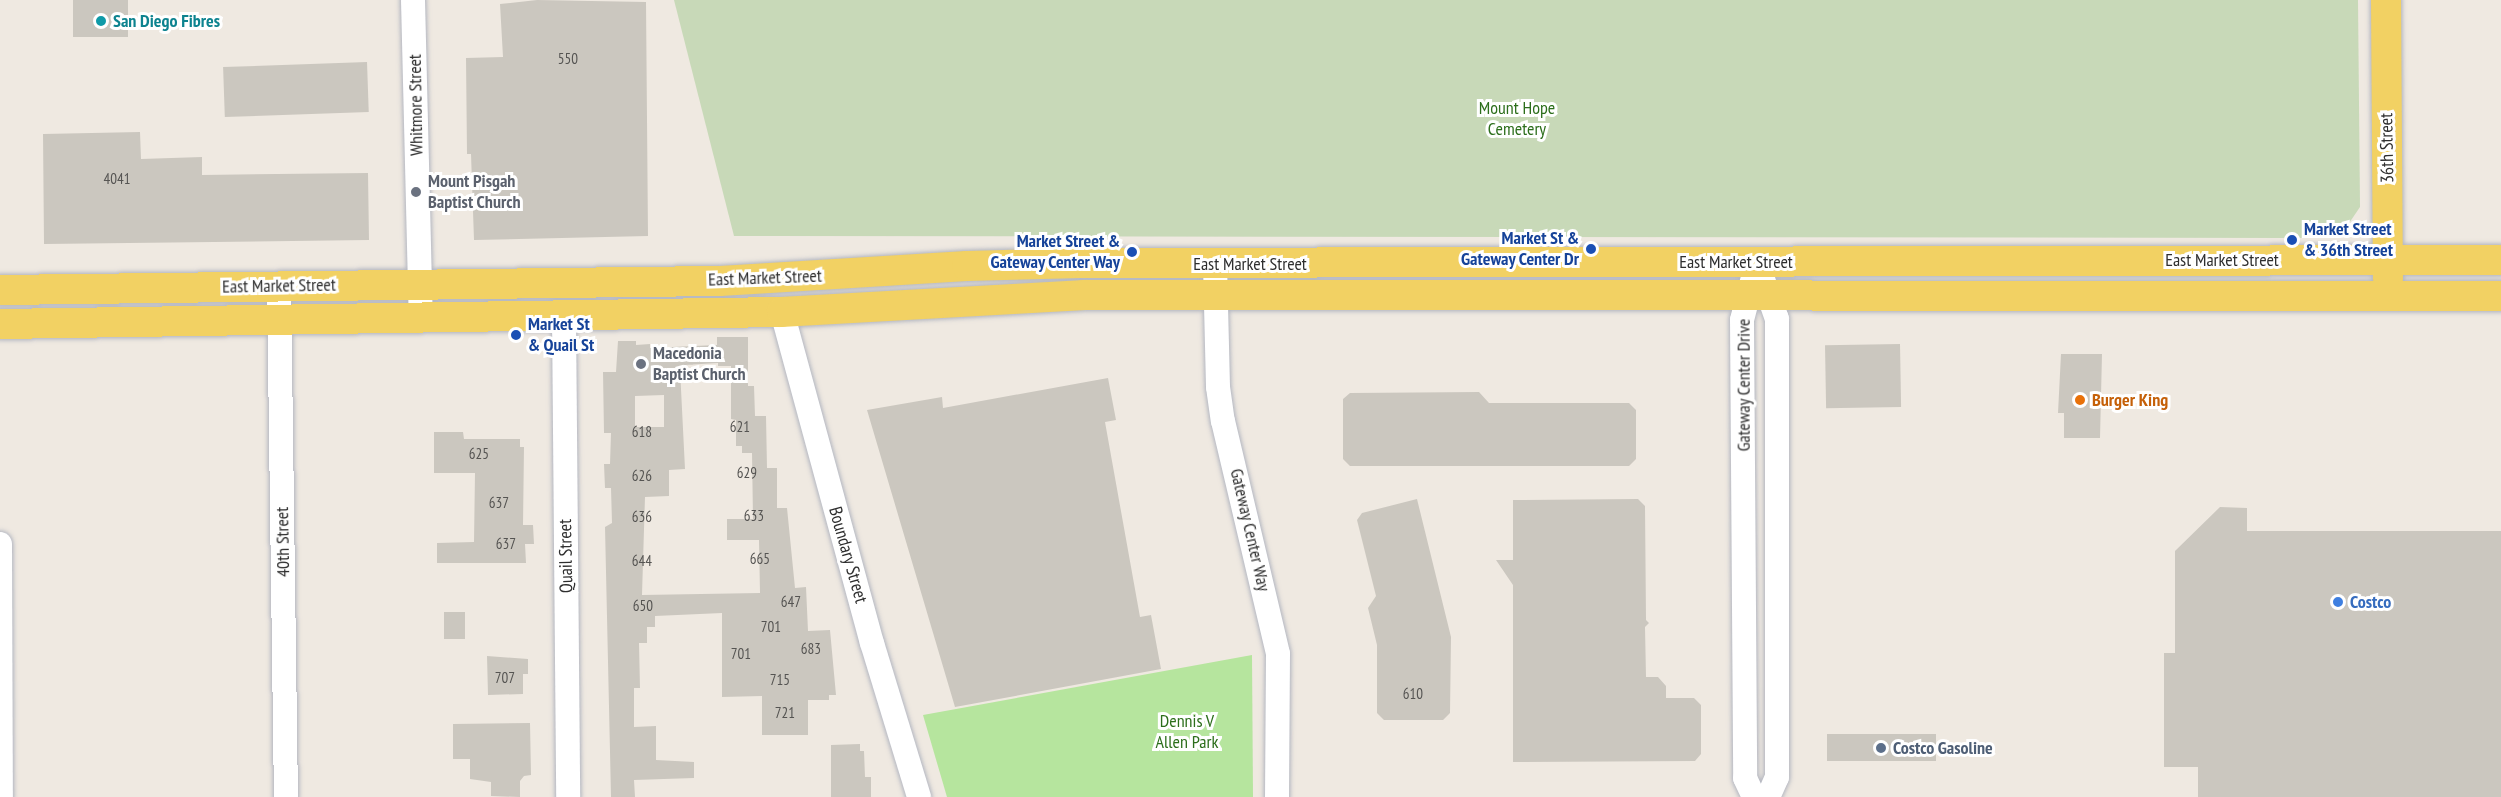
<!DOCTYPE html>
<style>
body{margin:0}
#map{position:relative;width:2501px;height:797px;overflow:hidden;background:#efe9e1;font-family:"PT Sans Narrow",sans-serif}
div>[style]{position:absolute}
.green>*{inset:0;background:#b6e59e}
.cemetery>*{inset:0;background:#c8d9b8}
.building>*{inset:0;background:#cbc7bf;transform-origin:0 0}
.roads{filter:drop-shadow(0 0 2px #b4b7c1) drop-shadow(0 0 2px #b4b7c1)}
.minor>*{height:24px;margin:-12px;padding:0 12px;transform-origin:12px;border-radius:12px;background:#fff}
.major>*{height:30px;margin:-15px;padding:0 15px;transform-origin:15px;border-radius:15px;background:#f2d163}
.dots>*{width:16px;height:16px;translate:-50% -50%;box-sizing:border-box;border:3px solid #fff;border-radius:50%}
span{translate:-50% -50%;white-space:nowrap;text-align:center;line-height:1.15;-webkit-text-stroke:6px #fff;paint-order:stroke}
.number-label{font-size:15px;color:#555452}
.number-label span{-webkit-text-stroke-width:0}
.culture-label{font-size:18px;color:#0d838f;font-weight:700}
.left{translate:0 -50%;text-align:left}
.street-label{font-size:18px;color:#2e2e2e}
.park-label{font-size:18px;color:#2c6e1b}
.worship-label{font-size:18px;color:#5b616d;font-weight:700}
.transit-label{font-size:18px;color:#164399;font-weight:700}
.right{translate:-100% -50%;text-align:right}
.food-label{font-size:18px;color:#c56008;font-weight:700}
.shop-label{font-size:18px;color:#366cbe;font-weight:700}
.service-label{font-size:18px;color:#4e5e75;font-weight:700}
</style>
<div id="map">
<div class="green">
<i style="clip-path:polygon(1252px 655px,1253px 797px,947px 797px,923px 715px)"></i>
</div>
<div class="cemetery">
<i style="clip-path:polygon(674px 0,2358px 0,2360px 207px,2339px 238px,734px 236px)"></i>
</div>
<div class="building">
<i style="left:73px;top:0;width:55px;height:37px"></i>
<i style="clip-path:polygon(537px 0,646px 2px,648px 236px,474px 240px,471px 154px,467px 154px,466px 58px,503px 57px,500px 4px)"></i>
<i style="left:367px;top:62px;width:50px;height:144px;rotate:88deg"></i>
<i style="clip-path:polygon(140px 132px,141px 159px,202px 157px,202px 175px,368px 173px,369px 240px,44px 244px,43px 134px)"></i>
<i style="clip-path:polygon(evenodd,717px 337px,748px 337px,748px 386px,754px 386px,755px 416px,766px 416px,767px 468px,777px 468px,777px 508px,787px 508px,795px 588px,806px 587px,808px 631px,830px 630px,836px 695px,829px 695px,829px 700px,808px 700px,808px 735px,762px 735px,762px 696px,722px 697px,722px 613px,655px 616px,655px 627px,647px 627px,647px 643px,639px 643px,640px 688px,634px 688px,634px 727px,656px 726px,656px 760px,694px 762px,694px 778px,634px 780px,635px 797px,611px 797px,605px 527px,612px 523px,611px 488px,605px 488px,604px 464px,610px 464px,611px 433px,604px 433px,603px 372px,616px 372px,618px 341px,636px 341px,636px 345px,650px 344px,650px 348px,717px 345px,717px 337px,718px 363px,718px 366px,731px 366px,731px 419px,736px 420px,736px 446px,742px 446px,742px 453px,752px 453px,753px 519px,727px 519px,727px 540px,759px 540px,760px 593px,642px 595px,645px 497px,669px 496px,669px 470px,685px 469px,680px 369px,685px 368px,685px 365px,718px 363px,717px 337px,664px 395px,664px 427px,635px 427px,635px 396px,664px 395px)"></i>
<i style="left:1900px;top:344px;width:63px;height:75px;rotate:89deg"></i>
<i style="clip-path:polygon(2061px 354px,2102px 354px,2100px 438px,2064px 438px,2064px 413px,2058px 413px)"></i>
<i style="clip-path:polygon(1108px 378px,1116px 420px,1105px 422px,1140px 617px,1151px 615px,1161px 669px,955px 707px,867px 410px,942px 397px,943px 408px)"></i>
<i style="clip-path:polygon(1479px 392px,1489px 403px,1629px 403px,1636px 410px,1636px 459px,1629px 466px,1350px 466px,1343px 459px,1343px 399px,1350px 393px)"></i>
<i style="clip-path:polygon(434px 432px,463px 432px,464px 439px,520px 439px,520px 447px,524px 447px,523px 525px,533px 525px,534px 544px,525px 544px,526px 563px,437px 563px,437px 543px,474px 542px,475px 473px,434px 473px)"></i>
<i style="clip-path:polygon(1417px 499px,1451px 637px,1450px 713px,1443px 720px,1384px 720px,1377px 713px,1377px 645px,1368px 608px,1376px 596px,1357px 520px,1362px 513px)"></i>
<i style="clip-path:polygon(1638px 499px,1645px 506px,1646px 620px,1649px 623px,1645px 627px,1646px 677px,1658px 677px,1666px 686px,1666px 698px,1694px 698px,1701px 705px,1701px 754px,1695px 761px,1513px 762px,1513px 585px,1496px 560px,1513px 560px,1513px 500px)"></i>
<i style="clip-path:polygon(2220px 507px,2247px 508px,2247px 531px,2501px 531px,2501px 797px,2198px 797px,2198px 767px,2164px 767px,2164px 653px,2175px 653px,2175px 551px)"></i>
<i style="left:444px;top:612px;width:21px;height:27px"></i>
<i style="clip-path:polygon(487px 656px,528px 659px,528px 674px,523px 674px,523px 694px,488px 695px)"></i>
<i style="clip-path:polygon(530px 723px,531px 775px,524px 776px,520px 781px,520px 797px,491px 796px,491px 782px,470px 779px,470px 759px,453px 759px,453px 724px)"></i>
<i style="left:1936px;top:734px;width:27px;height:109px;rotate:90deg"></i>
<i style="clip-path:polygon(860px 744px,860px 751px,864px 751px,865px 777px,871px 777px,871px 797px,831px 797px,831px 745px)"></i>
</div>
<div class="roads">
<div class="minor">
<i style="left:413px;top:0;width:318px;rotate:88.6deg"></i>
<i style="left:1757px;top:262px;width:60px;rotate:70.7deg"></i>
<i style="left:1777px;top:319px;width:458px;rotate:90deg"></i>
<i style="left:1777px;top:777px;width:22px;rotate:114deg"></i>
<i style="left:1215px;top:264px;width:123px;rotate:88.6deg"></i>
<i style="left:1218px;top:387px;width:34px;rotate:82deg"></i>
<i style="left:1223px;top:421px;width:239px;rotate:76.7deg"></i>
<i style="left:1278px;top:654px;width:143px;rotate:90.4deg"></i>
<i style="left:1752px;top:281px;width:40px;rotate:104.4deg"></i>
<i style="left:1742px;top:320px;width:458px;rotate:89.6deg"></i>
<i style="left:1745px;top:778px;width:21px;rotate:65deg"></i>
<i style="left:279px;top:286px;width:511px;rotate:89.22deg"></i>
<i style="left:782px;top:312px;width:343px;rotate:74.8deg"></i>
<i style="left:872px;top:643px;width:161px;rotate:73deg"></i>
<i style="left:564px;top:316px;width:481px;rotate:89.5deg"></i>
<i style="left:0;top:544px;width:253px;rotate:89.8deg"></i>
</div>
<div class="major">
<i style="left:2386px;top:0;width:279px;rotate:89.6deg"></i>
<i style="left:0;top:290px;width:720px;rotate:-0.72deg"></i>
<i style="left:720px;top:281px;width:247px;rotate:-3.5deg"></i>
<i style="left:967px;top:266px;width:113px;rotate:-1.5deg"></i>
<i style="left:1080px;top:263px;width:1421px;rotate:-0.12deg"></i>
<i style="left:0;top:324px;width:782px;rotate:-0.88deg"></i>
<i style="left:782px;top:312px;width:302px;rotate:-3.2deg"></i>
<i style="left:1084px;top:295px;width:1417px;rotate:0.04deg"></i>
</div>
</div>
<div class="dots">
<i style="left:101px;top:21px;background:#0f9aa8"></i>
<i style="left:416px;top:192px;background:#6b7280"></i>
<i style="left:2292px;top:240px;background:#1a4fb4"></i>
<i style="left:1591px;top:249px;background:#1a4fb4"></i>
<i style="left:1132px;top:252px;background:#1a4fb4"></i>
<i style="left:516px;top:335px;background:#1a4fb4"></i>
<i style="left:641px;top:364px;background:#6b7280"></i>
<i style="left:2080px;top:400px;background:#e8710a"></i>
<i style="left:2338px;top:602px;background:#3f7fe0"></i>
<i style="left:1881px;top:748px;background:#5c6f8a"></i>
</div>
<div class="number-label">
<span style="left:568px;top:59px">550</span>
<span style="left:117px;top:179px">4041</span>
<span style="left:740px;top:427px">621</span>
<span style="left:642px;top:432px">618</span>
<span style="left:479px;top:454px">625</span>
<span style="left:747px;top:473px">629</span>
<span style="left:642px;top:476px">626</span>
<span style="left:499px;top:503px">637</span>
<span style="left:754px;top:516px">633</span>
<span style="left:642px;top:517px">636</span>
<span style="left:506px;top:544px">637</span>
<span style="left:760px;top:559px">665</span>
<span style="left:642px;top:561px">644</span>
<span style="left:791px;top:602px">647</span>
<span style="left:643px;top:606px">650</span>
<span style="left:771px;top:627px">701</span>
<span style="left:811px;top:649px">683</span>
<span style="left:741px;top:654px">701</span>
<span style="left:505px;top:678px">707</span>
<span style="left:780px;top:680px">715</span>
<span style="left:1413px;top:694px">610</span>
<span style="left:785px;top:713px">721</span>
</div>
<div class="culture-label">
<span class="left" style="left:113px;top:21px">San Diego Fibres</span>
</div>
<div class="street-label">
<span style="left:416px;top:105px;rotate:-91deg">Whitmore Street</span>
<span style="left:2387px;top:148px;rotate:-91deg">36th Street</span>
<span style="left:2222px;top:260px">East Market Street</span>
<span style="left:1736px;top:262px">East Market Street</span>
<span style="left:1250px;top:264px">East Market Street</span>
<span style="left:765px;top:278px;rotate:-2deg">East Market Street</span>
<span style="left:279px;top:286px;rotate:-1deg">East Market Street</span>
<span style="left:1744px;top:385px;rotate:-90deg">Gateway Center Drive</span>
<span style="left:1250px;top:530px;rotate:77deg">Gateway Center Way</span>
<span style="left:283px;top:542px;rotate:-91deg">40th Street</span>
<span style="left:848px;top:555px;rotate:74deg">Boundary Street</span>
<span style="left:566px;top:556px;rotate:-91deg">Quail Street</span>
</div>
<div class="park-label">
<span style="left:1517px;top:119px">Mount Hope<br>Cemetery</span>
<span style="left:1187px;top:732px">Dennis V<br>Allen Park</span>
</div>
<div class="worship-label">
<span class="left" style="left:428px;top:192px">Mount Pisgah<br>Baptist Church</span>
<span class="left" style="left:653px;top:364px">Macedonia<br>Baptist Church</span>
</div>
<div class="transit-label">
<span class="left" style="left:2304px;top:240px">Market Street<br>&amp; 36th Street</span>
<span class="right" style="left:1579px;top:249px">Market St &amp;<br>Gateway Center Dr</span>
<span class="right" style="left:1120px;top:252px">Market Street &amp;<br>Gateway Center Way</span>
<span class="left" style="left:528px;top:335px">Market St<br>&amp; Quail St</span>
</div>
<div class="food-label">
<span class="left" style="left:2092px;top:400px">Burger King</span>
</div>
<div class="shop-label">
<span class="left" style="left:2350px;top:602px">Costco</span>
</div>
<div class="service-label">
<span class="left" style="left:1893px;top:748px">Costco Gasoline</span>
</div>
</div>
